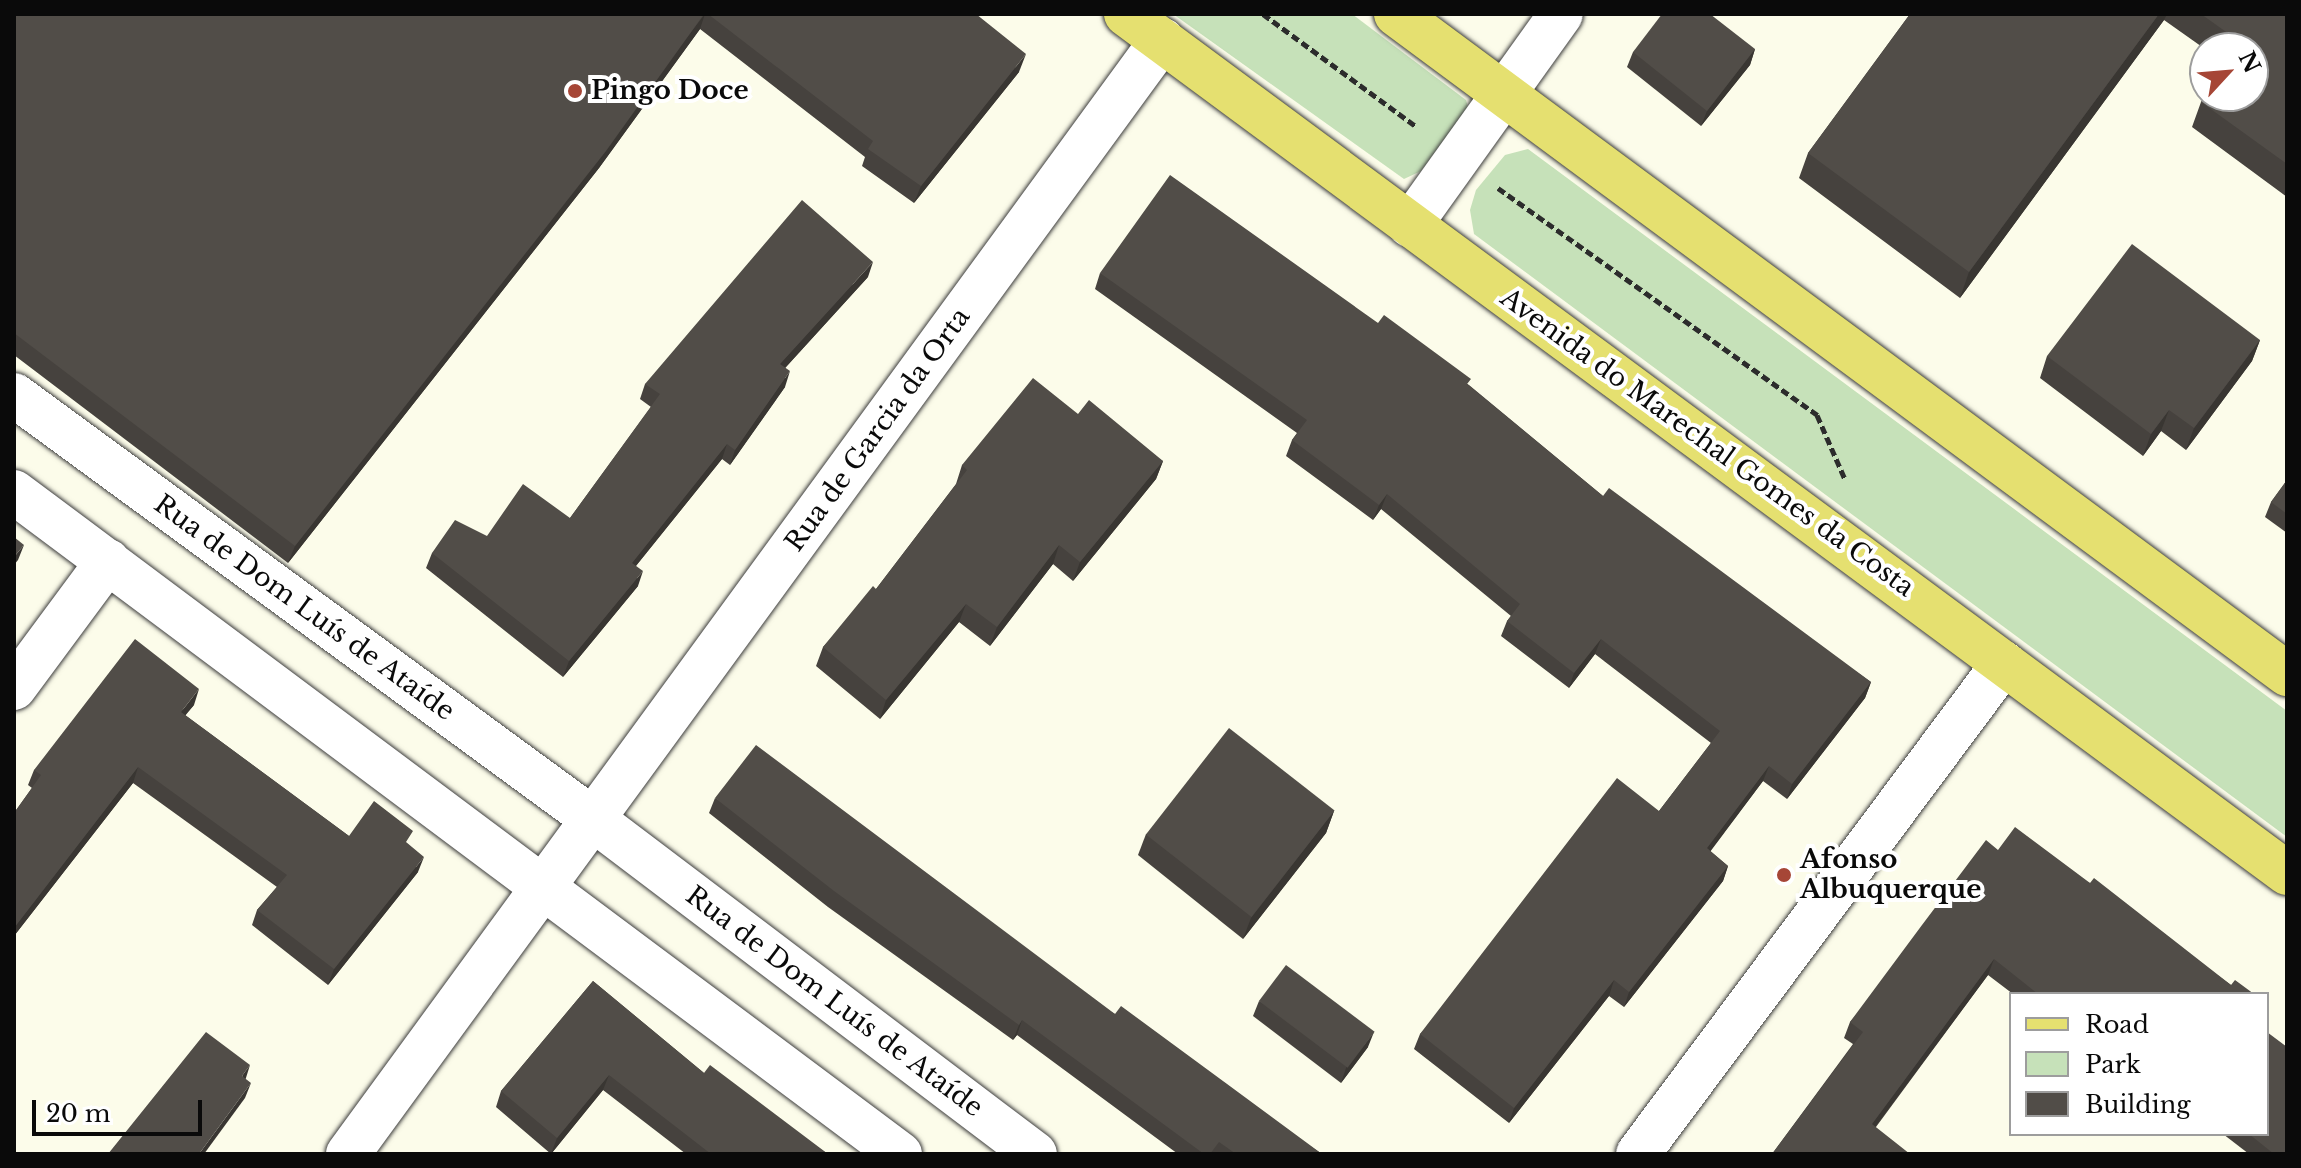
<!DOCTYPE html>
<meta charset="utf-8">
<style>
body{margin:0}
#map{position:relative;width:2301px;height:1168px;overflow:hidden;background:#fcfcea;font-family:"Libre Baskerville",serif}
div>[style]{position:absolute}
.green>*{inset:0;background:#c6e1b9}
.path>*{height:5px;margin-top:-2.5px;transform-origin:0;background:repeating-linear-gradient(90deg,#2c2c2c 0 8px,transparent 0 12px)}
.roads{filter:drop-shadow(0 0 2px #3d3d3d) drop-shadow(0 0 2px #3d3d3d)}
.minor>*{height:44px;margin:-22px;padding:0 22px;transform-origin:22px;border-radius:22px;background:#fff}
.major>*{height:44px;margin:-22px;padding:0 22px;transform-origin:22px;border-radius:22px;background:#e5e070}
.wall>*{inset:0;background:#46423e}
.shaded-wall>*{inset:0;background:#393632}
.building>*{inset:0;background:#514d48;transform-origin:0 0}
.dots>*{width:22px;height:22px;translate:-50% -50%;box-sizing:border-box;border:4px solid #fff;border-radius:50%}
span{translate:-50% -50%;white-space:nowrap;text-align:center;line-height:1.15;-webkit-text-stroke:8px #fff;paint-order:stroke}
.poi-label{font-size:26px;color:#0a0a0a;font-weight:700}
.left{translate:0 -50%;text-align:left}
.street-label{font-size:26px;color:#0a0a0a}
.frame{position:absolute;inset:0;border:16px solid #0a0a0a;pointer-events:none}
.legend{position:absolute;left:2009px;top:992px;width:260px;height:144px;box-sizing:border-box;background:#fff;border:2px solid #9d9d9d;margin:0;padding:10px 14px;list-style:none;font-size:24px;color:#0a0a0a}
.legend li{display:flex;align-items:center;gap:16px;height:40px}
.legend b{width:40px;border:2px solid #9d9d9d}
.north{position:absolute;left:2189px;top:32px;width:80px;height:80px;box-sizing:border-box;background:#fff;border:2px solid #9d9d9d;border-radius:50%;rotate:64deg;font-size:22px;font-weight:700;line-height:32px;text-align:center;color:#0a0a0a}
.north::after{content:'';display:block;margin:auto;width:28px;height:36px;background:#a64636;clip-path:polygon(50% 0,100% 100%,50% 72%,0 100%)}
.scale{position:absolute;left:32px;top:1100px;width:170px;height:36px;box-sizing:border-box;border:4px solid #0a0a0a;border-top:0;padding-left:10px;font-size:24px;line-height:28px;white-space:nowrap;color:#0a0a0a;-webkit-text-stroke:6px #fff;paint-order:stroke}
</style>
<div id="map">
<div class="green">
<i style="clip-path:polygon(1173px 14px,1352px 14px,1466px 100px,1468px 107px,1421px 171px,1404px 179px)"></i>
<i style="clip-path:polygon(1528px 149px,2287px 711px,2287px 837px,1474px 234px,1470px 210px,1476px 190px,1505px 155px)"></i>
</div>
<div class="path">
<i style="left:1263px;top:14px;width:191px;rotate:36.3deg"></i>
<i style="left:1498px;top:188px;width:392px;rotate:35.4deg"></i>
<i style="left:1817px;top:415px;width:70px;rotate:66.4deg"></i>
</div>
<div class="roads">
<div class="minor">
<i style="left:1410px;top:225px;width:259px;rotate:-54.4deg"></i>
<i style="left:14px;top:395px;width:719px;rotate:36.23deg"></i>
<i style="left:594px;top:820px;width:553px;rotate:37.14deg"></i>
<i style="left:14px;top:492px;width:1106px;rotate:36.77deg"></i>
<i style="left:14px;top:688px;width:158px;rotate:-53.5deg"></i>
<i style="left:348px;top:1154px;width:1380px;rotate:-53.84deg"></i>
<i style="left:1638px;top:1154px;width:612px;rotate:-53.3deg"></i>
</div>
<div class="major">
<i style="left:1126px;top:14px;width:1444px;rotate:36.5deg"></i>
<i style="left:1396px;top:14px;width:1109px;rotate:36.53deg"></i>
</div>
</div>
<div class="wall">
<i style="clip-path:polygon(14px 14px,976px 14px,1019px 72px,914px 203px,862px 166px,865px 157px,700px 29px,599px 168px,288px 563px,14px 355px)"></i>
<i style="clip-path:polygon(1910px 14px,2287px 14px,2287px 197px,2192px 127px,2201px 102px,2253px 48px,2205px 49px,2164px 20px,1960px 298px,1799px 178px,1808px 153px)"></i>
<i style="clip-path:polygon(1755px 49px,1750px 65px,1701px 126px,1627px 67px,1633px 52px)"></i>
<i style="clip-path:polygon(1100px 273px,1378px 323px,1469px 385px,1603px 496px,1871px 682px,1865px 698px,1787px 799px,1763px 781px,1710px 851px,1728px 866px,1723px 881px,1624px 1007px,1609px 996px,1509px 1123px,1414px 1049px,1420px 1034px,1659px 811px,1711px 743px,1595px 654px,1569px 688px,1501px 636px,1507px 621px,1511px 616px,1381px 509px,1373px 520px,1286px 456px,1292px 440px,1297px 433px,1095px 289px)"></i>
<i style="clip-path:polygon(868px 277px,785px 368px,785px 387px,730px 465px,722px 459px,636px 566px,638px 586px,563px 677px,426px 568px,432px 553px,487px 536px,570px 518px,651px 407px,640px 399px,645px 384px)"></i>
<i style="clip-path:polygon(2260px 340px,2252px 361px,2186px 450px,2161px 431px,2143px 456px,2040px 378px,2047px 356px)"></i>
<i style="clip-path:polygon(1078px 414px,1163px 461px,1156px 479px,1073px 581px,1053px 564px,990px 646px,959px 622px,880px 719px,816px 666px,823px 647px,876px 589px,956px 484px,962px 465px)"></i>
<i style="clip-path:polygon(2287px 480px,2287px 533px,2265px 517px,2271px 502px)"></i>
<i style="clip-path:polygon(194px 705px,185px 715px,349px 836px,408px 844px,418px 872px,328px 985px,252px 925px,257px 910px,277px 887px,133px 783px,14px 936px,14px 813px,32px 788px,28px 785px,34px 770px)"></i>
<i style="clip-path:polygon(715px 798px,1115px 1014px,1322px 1154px,1178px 1154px,1017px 1035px,1013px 1040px,828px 907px,709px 813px)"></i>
<i style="clip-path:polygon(1334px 811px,1326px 833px,1243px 939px,1138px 855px,1146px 834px)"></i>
<i style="clip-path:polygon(1998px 850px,2090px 883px,2231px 985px,2254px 994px,2013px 994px,1988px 975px,1876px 1127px,1772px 1154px,1853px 1044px,1844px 1038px,1850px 1022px)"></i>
<i style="clip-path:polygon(593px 981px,704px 1073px,828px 1154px,686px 1154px,603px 1090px,551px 1154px,496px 1107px,501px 1091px)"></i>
<i style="clip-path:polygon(1259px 1001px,1368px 1047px,1341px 1083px,1253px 1016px)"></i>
<i style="clip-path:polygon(2223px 1134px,2267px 1134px,2287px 1154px,2249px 1154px)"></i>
</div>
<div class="shaded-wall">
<i style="clip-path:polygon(705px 14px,700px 29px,599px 168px,288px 563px,295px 546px)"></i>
<i style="clip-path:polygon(2159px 14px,2167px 14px,2164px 20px,1960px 298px,1969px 272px)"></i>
<i style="clip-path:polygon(1755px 49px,1750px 65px,1701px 126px,1707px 111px)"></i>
<i style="clip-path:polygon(1026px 54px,1019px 72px,914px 203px,921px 186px)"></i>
<i style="clip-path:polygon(873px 262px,868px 277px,775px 379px,780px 364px)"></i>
<i style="clip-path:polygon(2260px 340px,2252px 361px,2186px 450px,2194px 428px)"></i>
<i style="clip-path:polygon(790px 371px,785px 387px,730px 465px,735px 450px)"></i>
<i style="clip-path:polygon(2169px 410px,2161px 431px,2143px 456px,2151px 434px)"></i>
<i style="clip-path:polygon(727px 444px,722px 459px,626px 578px,632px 563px)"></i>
<i style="clip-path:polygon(1163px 461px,1156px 479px,1073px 581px,1080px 562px)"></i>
<i style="clip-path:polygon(1387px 494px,1381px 509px,1373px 520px,1379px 505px)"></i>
<i style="clip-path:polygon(24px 545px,18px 560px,14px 565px,14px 557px)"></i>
<i style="clip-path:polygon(1059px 545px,1053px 564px,990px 646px,997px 627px)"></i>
<i style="clip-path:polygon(643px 571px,638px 586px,563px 677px,569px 661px)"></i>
<i style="clip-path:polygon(966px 604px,959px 622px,880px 719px,886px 700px)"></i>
<i style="clip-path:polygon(1601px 639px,1595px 654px,1569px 688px,1574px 673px)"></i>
<i style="clip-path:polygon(1871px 682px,1865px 698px,1787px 799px,1792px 784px)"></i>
<i style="clip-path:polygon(199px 689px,194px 705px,175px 728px,181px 712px)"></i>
<i style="clip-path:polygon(1769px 766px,1763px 781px,1701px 864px,1707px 848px)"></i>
<i style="clip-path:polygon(138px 767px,133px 783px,14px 936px,14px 928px)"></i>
<i style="clip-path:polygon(1334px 811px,1326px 833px,1243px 939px,1251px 918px)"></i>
<i style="clip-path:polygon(424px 857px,418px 872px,328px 985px,334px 969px)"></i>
<i style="clip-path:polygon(1728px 866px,1723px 881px,1624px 1007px,1629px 992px)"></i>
<i style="clip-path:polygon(1994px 959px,1988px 975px,1866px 1139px,1872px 1124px)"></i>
<i style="clip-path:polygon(1614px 980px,1609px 996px,1509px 1123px,1514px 1108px)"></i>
<i style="clip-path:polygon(1022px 1020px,1017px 1035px,1013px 1040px,1019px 1025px)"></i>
<i style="clip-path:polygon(1374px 1032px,1368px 1047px,1341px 1083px,1346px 1068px)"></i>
<i style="clip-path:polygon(250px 1065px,245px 1081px,242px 1076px)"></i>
<i style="clip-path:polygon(609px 1075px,603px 1090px,551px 1154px,557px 1138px)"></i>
<i style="clip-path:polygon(251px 1083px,245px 1098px,204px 1154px,199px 1154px)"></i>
</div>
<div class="building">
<i style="clip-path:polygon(14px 14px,704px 14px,606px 151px,295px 546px,14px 333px)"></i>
<i style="clip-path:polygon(708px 14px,976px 14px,1026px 54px,921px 186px,868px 149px,873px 141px)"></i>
<i style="clip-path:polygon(1662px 14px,1710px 14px,1755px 49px,1707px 111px,1633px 52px)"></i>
<i style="clip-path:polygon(1910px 14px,2159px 14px,1969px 272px,1808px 153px)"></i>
<i style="clip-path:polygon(2201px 14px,2287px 14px,2287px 164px,2201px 102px,2205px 96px,2253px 96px,2253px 48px,2240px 48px,2243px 44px)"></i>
<i style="clip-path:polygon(1170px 175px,1378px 323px,1384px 315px,1471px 379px,1467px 384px,1603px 496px,1609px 488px,1871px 682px,1792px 784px,1769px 766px,1707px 848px,1728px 866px,1629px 992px,1614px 980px,1514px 1108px,1420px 1034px,1617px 778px,1659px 811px,1720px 731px,1601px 639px,1574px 673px,1507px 621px,1520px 604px,1387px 494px,1379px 505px,1292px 440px,1307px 420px,1100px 273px)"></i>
<i style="clip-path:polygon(802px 200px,873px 262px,780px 364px,790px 371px,735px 450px,727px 444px,632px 563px,643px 571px,569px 661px,432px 553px,455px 520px,487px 536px,523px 484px,570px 518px,660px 394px,645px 384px)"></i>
<i style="clip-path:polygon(2132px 244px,2260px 340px,2194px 428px,2169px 410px,2151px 434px,2047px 356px)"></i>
<i style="clip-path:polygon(1033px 378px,1078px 414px,1089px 400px,1163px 461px,1080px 562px,1059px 545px,997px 627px,966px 604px,886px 700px,823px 647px,873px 586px,876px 589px,967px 470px,962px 465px)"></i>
<i style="clip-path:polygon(2287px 480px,2287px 514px,2271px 502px)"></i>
<i style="clip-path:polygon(14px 537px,24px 545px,14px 557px)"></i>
<i style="clip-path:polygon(135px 639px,199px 689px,181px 712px,349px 836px,374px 801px,413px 831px,406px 842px,424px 857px,334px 969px,257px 910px,287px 875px,138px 767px,14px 928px,14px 813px,41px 775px,34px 770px)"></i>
<i style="left:1229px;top:728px;width:134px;height:135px;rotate:38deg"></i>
<i style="clip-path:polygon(756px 745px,1115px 1014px,1121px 1006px,1322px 1154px,1236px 1154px,1219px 1142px,1210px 1154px,1204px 1154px,1022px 1020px,1019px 1025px,834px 891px,715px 798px)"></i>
<i style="clip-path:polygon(2015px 827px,2090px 883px,2094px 878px,2231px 985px,2235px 980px,2254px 994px,2038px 994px,1994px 959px,1872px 1124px,1910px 1154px,1772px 1154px,1863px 1032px,1850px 1022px,1922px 925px,1986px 840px,1998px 850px)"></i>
<i style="left:1286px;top:965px;width:111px;height:45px;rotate:37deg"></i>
<i style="clip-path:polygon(593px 981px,704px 1073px,710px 1065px,828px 1154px,711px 1154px,609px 1075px,557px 1138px,501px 1091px)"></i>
<i style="clip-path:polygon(206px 1032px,250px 1065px,242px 1076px,251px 1083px,199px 1154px,108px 1154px)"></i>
<i style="clip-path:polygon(2267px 1032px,2287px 1047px,2287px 1154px,2274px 1154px,2249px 1134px,2267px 1134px)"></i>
</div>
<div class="dots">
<i style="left:575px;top:91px;background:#a64636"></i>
<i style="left:1784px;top:875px;background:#a64636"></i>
</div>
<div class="poi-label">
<span class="left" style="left:591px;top:91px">Pingo Doce</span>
<span class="left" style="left:1800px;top:875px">Afonso<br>Albuquerque</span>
</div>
<div class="street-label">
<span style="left:878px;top:430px;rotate:-54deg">Rua de Garcia da Orta</span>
<span style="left:1707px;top:443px;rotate:36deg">Avenida do Marechal Gomes da Costa</span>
<span style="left:304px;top:608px;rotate:36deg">Rua de Dom Luís de Ataíde</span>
<span style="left:834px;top:1002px;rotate:37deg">Rua de Dom Luís de Ataíde</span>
</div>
<div class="frame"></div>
<ul class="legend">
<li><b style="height:10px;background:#e5e070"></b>Road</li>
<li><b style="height:22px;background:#c6e1b9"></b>Park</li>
<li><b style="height:22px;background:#514d48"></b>Building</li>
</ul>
<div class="north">N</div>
<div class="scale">20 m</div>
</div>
